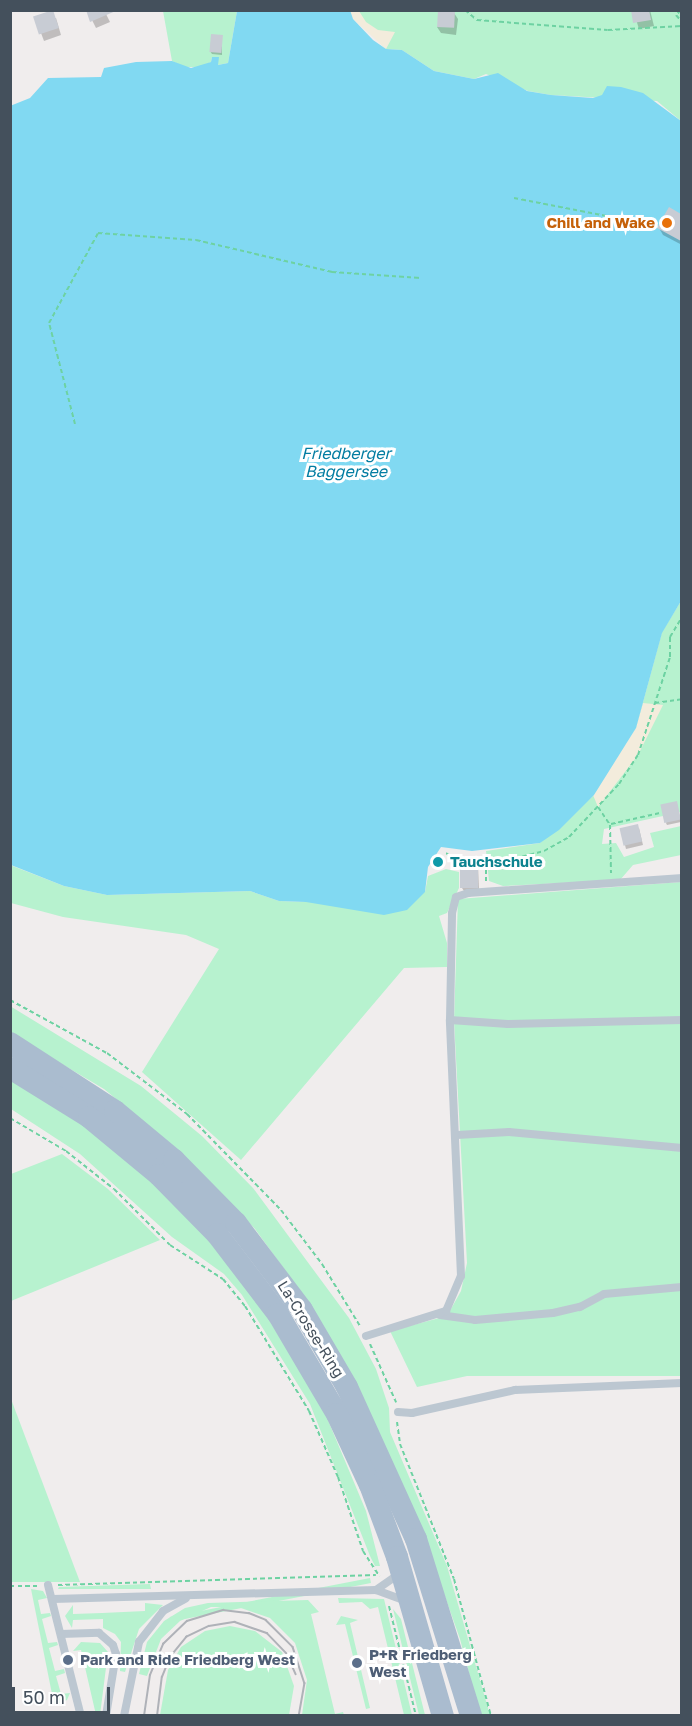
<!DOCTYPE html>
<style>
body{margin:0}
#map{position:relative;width:692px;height:1726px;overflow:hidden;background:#f0eded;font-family:"Golos Text",sans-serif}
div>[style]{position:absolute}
.green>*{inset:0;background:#b7f2cf;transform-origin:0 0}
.sand>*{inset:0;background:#f3ecdc}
.water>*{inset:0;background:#81d9f2}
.shadow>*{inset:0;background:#0003}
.building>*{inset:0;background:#c8ccd4;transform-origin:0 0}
.path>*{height:2px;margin-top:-1px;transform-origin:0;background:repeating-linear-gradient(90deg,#6dd2a2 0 4.5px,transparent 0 7.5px)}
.lane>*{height:8px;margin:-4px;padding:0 4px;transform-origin:4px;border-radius:4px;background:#bcc7d1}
.primary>*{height:22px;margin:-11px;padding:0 11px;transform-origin:11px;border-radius:11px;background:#aabccf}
.tram>*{height:1.5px;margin:-0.75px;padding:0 0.75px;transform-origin:0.75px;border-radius:0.75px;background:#afb2b8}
.dots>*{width:16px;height:16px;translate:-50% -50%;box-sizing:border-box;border:3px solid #fff;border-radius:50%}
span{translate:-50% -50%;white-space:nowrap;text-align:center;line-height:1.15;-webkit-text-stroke:6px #fff;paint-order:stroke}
.food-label{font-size:15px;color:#c56008;font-weight:700}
.right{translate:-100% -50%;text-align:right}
.culture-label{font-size:15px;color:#0d838f;font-weight:700}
.left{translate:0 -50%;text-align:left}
.street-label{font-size:15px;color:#44505c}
.service-label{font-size:15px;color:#4e5e75;font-weight:700}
.water-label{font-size:16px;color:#037da2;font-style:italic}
.frame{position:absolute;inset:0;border:12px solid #44505c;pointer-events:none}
.scale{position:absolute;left:12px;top:1687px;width:98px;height:27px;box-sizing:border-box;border:3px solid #44505c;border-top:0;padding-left:8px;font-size:18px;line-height:21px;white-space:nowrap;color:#44505c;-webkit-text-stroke:4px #fff;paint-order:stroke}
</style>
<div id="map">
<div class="green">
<i style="clip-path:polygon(163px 11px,237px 11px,228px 63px,218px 65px,212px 57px,211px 62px,200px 67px,184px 67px,172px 61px)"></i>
<i style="clip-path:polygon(350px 11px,681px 11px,681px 121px,657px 101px,551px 95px,528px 91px,486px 74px,474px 79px,434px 71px,402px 50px,386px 49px)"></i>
<i style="clip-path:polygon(681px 601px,681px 812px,604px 829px,602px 844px,616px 843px,624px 857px,654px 847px,650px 833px,681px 826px,681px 855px,633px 865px,620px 880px,503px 886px,489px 881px,486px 851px,540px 843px,594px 795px,614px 767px,636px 728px,662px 632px)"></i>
<i style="clip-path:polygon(10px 865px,64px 886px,107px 895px,250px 891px,279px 901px,306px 902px,425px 892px,428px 876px,446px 869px,459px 872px,459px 888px,447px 913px,439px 916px,447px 943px,447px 967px,404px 968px,241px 1160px,142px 1072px,219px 949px,186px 935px,63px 917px,11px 903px)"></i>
<i style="clip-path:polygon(681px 882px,681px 1376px,467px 1376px,417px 1387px,390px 1331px,447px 1316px,461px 1291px,467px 1263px,454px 1021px,458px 899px)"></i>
<i style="clip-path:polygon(10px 1006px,141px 1086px,202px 1136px,253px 1188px,349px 1318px,376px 1369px,389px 1408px,390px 1432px,447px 1566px,490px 1715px,480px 1715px,460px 1639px,425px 1540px,313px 1309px,255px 1229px,177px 1149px,104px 1089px,11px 1034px)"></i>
<i style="clip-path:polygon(10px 1079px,80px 1121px,158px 1184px,247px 1284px,322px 1406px,366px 1511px,380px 1566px,375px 1566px,370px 1556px,310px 1404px,242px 1295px,224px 1274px,172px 1237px,80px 1154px,11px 1109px)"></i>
<i style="clip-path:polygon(62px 1154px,108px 1189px,160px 1240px,11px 1301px,11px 1174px)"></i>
<i style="clip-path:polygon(11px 1399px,80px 1582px,11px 1582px)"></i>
<i style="left:370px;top:1578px;width:5px;height:204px;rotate:79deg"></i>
<i style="clip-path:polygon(150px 1584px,151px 1589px,58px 1589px,59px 1587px)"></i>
<i style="clip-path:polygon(31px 1589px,43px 1591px,47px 1598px,38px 1600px,41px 1614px,50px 1613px,51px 1616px,42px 1619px,48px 1643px,57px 1642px,58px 1645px,49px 1648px,55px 1671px,64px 1669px,65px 1673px,56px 1676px,61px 1694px,70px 1693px,67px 1700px,60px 1703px,54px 1704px)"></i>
<i style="clip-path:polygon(338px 1598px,384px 1599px,412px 1715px,404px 1715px,378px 1607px,370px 1609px,362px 1602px,339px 1603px)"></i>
<i style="clip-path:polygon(308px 1600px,319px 1612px,311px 1614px,335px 1714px,343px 1712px,344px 1715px,302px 1715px,307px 1680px,295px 1643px,270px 1618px,238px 1607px,211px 1607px,180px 1621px,161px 1639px,147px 1676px,139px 1674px,147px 1642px,164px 1621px,185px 1608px,208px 1603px)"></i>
<i style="clip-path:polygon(145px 1603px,163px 1605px,139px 1629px,125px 1672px,120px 1671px,121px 1642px,115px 1634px,103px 1628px,103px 1619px,73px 1620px,72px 1628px,65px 1616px,73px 1605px,73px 1614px,102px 1613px,145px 1611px)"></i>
<i style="clip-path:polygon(393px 1609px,401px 1619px,425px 1715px,419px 1715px)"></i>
<i style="clip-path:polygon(341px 1616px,358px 1620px,350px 1623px,370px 1708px,366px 1709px,345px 1624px,336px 1625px)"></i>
<i style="clip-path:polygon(230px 1626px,255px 1631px,282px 1652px,294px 1686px,289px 1715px,160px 1715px,168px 1670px,181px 1647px,205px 1631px)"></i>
<i style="clip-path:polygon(81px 1642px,100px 1643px,108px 1652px,100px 1715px,96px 1715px,81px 1650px,73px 1651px)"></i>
</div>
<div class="sand">
<i style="clip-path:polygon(350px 11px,359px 11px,366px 22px,378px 30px,395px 32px,386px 49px,353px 19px)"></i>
<i style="clip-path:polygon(643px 703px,663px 705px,638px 755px,598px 807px,593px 795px,636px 728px)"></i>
</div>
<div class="water">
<i style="clip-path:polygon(350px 10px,353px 19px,373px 40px,386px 49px,402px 50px,434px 71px,474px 79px,498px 73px,527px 91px,551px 95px,593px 98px,602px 95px,607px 86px,621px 87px,643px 93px,681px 121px,681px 601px,662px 633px,636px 728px,594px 795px,559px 830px,540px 843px,472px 851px,441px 847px,428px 867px,425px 892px,407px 910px,384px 915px,306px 902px,279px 901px,250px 891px,107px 895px,64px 886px,11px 865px,10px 106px,30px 98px,48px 78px,101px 77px,104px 68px,136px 62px,172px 61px,191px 68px,211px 62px,212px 57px,219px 57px,218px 65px,228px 63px,237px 11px)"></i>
</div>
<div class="shadow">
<i style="clip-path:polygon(87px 10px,105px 12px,110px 22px,96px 28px)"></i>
<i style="clip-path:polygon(633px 10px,650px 10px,654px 26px,639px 29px)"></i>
<i style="clip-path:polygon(454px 13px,458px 19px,456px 35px,441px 33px,437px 27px)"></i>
<i style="clip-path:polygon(35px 17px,56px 18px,61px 35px,44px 41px)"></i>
<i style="clip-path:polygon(222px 36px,222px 55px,212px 54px,210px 51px)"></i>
<i style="clip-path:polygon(670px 209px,682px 216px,682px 245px,663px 235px,659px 228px)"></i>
<i style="clip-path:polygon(676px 803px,681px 822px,667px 825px,666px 823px)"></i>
<i style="clip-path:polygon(639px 828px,643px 845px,626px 849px,621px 829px)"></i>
<i style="clip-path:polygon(478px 865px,479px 889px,464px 891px,462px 888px)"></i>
</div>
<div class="building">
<i style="left:53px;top:10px;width:19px;height:21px;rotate:72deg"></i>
<i style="clip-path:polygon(86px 10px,118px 10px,90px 22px)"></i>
<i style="left:438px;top:10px;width:17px;height:17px;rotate:3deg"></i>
<i style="clip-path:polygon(631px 10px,649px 10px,651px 20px,633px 23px)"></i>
<i style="left:211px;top:34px;width:12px;height:18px;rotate:5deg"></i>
<i style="clip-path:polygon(669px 207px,681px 214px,681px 241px,657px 228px)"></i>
<i style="left:677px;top:801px;width:19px;height:17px;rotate:78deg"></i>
<i style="left:638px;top:824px;width:18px;height:19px;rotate:77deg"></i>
<i style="left:460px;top:864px;width:18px;height:24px"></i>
</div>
<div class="path">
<i style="left:465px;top:10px;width:16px;rotate:40deg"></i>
<i style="left:477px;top:20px;width:131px;rotate:4.4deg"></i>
<i style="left:608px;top:30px;width:74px;rotate:-3.1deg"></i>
<i style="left:681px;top:10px;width:7px;rotate:135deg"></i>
<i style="left:676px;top:15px;width:9px;rotate:49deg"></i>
<i style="left:514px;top:198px;width:131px;rotate:11deg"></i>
<i style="left:75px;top:424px;width:104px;rotate:-104.4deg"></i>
<i style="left:49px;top:323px;width:102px;rotate:-61.4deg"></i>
<i style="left:98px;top:233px;width:98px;rotate:4.1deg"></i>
<i style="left:196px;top:240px;width:140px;rotate:13.2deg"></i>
<i style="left:332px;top:272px;width:89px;rotate:3.9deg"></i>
<i style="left:655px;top:703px;width:27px;rotate:-8deg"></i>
<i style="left:598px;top:807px;width:22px;rotate:56deg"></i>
<i style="left:610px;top:825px;width:48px;rotate:88.8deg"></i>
<i style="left:611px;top:824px;width:50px;rotate:-12.7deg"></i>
<i style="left:446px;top:853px;width:10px;rotate:37deg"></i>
<i style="left:454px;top:859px;width:26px"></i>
<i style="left:480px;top:859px;width:9px;rotate:49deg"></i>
<i style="left:486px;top:881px;width:15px;rotate:-90deg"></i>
<i style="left:486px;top:866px;width:60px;rotate:-14.5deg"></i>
<i style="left:544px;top:851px;width:29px;rotate:-29deg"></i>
<i style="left:569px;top:837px;width:73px;rotate:-46.7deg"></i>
<i style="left:619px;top:784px;width:35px;rotate:-57deg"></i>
<i style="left:638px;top:755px;width:103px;rotate:-71.9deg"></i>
<i style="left:670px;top:657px;width:20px;rotate:-90deg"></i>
<i style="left:670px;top:637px;width:23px;rotate:-59deg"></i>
<i style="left:10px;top:1000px;width:111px;rotate:28.7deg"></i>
<i style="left:107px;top:1053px;width:101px;rotate:37.3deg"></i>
<i style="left:187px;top:1114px;width:134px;rotate:45.6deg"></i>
<i style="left:281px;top:1210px;width:68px;rotate:52.8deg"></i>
<i style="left:322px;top:1264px;width:73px;rotate:58.5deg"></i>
<i style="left:10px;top:1118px;width:65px;rotate:30.5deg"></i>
<i style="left:66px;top:1151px;width:61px;rotate:38.4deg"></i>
<i style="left:114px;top:1189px;width:79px;rotate:45deg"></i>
<i style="left:170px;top:1245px;width:63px;rotate:32.7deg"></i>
<i style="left:223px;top:1279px;width:35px;rotate:51deg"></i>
<i style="left:245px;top:1306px;width:123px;rotate:58.6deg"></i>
<i style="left:309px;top:1411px;width:72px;rotate:66.3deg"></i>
<i style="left:338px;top:1477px;width:78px;rotate:71.3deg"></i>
<i style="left:363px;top:1551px;width:30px;rotate:57deg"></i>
<i style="left:370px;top:1344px;width:64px;rotate:65.9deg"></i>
<i style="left:397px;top:1422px;width:22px;rotate:82deg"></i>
<i style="left:400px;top:1444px;width:145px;rotate:68.2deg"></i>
<i style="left:454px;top:1579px;width:142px;rotate:74.9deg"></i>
<i style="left:58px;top:1585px;width:318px;rotate:-1.8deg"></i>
<i style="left:10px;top:1586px;width:27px"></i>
<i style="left:389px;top:1606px;width:113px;rotate:76.2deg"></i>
</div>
<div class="lane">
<i style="left:450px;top:1020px;width:58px;rotate:3.9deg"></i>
<i style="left:508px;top:1024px;width:174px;rotate:-1.3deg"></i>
<i style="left:457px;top:1135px;width:52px;rotate:-3.3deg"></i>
<i style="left:509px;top:1132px;width:174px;rotate:5.3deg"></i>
<i style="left:440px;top:1315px;width:35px;rotate:8deg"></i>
<i style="left:475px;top:1320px;width:78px;rotate:-5.1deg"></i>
<i style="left:553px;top:1313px;width:28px;rotate:-13deg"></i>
<i style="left:580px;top:1307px;width:27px;rotate:-28deg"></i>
<i style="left:604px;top:1294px;width:78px;rotate:-5.1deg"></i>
<i style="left:366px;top:1336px;width:84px;rotate:-17.4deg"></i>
<i style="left:446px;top:1311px;width:38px;rotate:-67deg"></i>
<i style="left:461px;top:1276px;width:256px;rotate:-92.5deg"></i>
<i style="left:450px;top:1020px;width:107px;rotate:-88.9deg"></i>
<i style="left:452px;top:913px;width:16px;rotate:-76deg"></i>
<i style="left:456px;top:897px;width:13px;rotate:-18deg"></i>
<i style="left:468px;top:893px;width:215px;rotate:-4deg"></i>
<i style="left:398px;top:1412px;width:14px;rotate:4deg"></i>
<i style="left:412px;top:1413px;width:106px;rotate:-12.6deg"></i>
<i style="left:515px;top:1390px;width:167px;rotate:-2.4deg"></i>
<i style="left:48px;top:1585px;width:135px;rotate:75.9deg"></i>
<i style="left:376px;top:1590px;width:28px;rotate:-35deg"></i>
<i style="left:53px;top:1599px;width:323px;rotate:-1.6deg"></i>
<i style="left:376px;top:1590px;width:32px;rotate:20deg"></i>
<i style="left:61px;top:1634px;width:38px;rotate:-2deg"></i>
<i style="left:99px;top:1633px;width:18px;rotate:41deg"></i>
<i style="left:113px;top:1645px;width:9px;rotate:72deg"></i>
<i style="left:116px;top:1654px;width:63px;rotate:99.2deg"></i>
<i style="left:124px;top:1716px;width:76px;rotate:-78.5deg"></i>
<i style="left:139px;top:1642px;width:39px;rotate:-52deg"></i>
<i style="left:163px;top:1611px;width:26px;rotate:-29deg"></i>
</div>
<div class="primary">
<i style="left:10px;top:1043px;width:125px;rotate:32.9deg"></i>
<i style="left:115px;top:1111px;width:77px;rotate:39.7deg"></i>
<i style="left:174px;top:1160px;width:88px;rotate:45.5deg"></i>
<i style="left:236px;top:1223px;width:109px;rotate:52.8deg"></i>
<i style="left:302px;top:1310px;width:89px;rotate:59.7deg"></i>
<i style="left:347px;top:1387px;width:167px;rotate:65.6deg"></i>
<i style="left:416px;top:1539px;width:185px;rotate:72.7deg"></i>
<i style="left:10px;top:1068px;width:93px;rotate:31.8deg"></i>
<i style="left:89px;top:1117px;width:91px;rotate:39.6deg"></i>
<i style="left:159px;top:1175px;width:83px;rotate:45.5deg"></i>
<i style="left:217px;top:1234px;width:101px;rotate:52.7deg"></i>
<i style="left:278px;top:1314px;width:116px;rotate:59.5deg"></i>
<i style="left:337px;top:1414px;width:78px;rotate:65.1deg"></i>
<i style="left:370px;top:1485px;width:77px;rotate:69.4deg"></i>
<i style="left:397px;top:1557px;width:166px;rotate:73.9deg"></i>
</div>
<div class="tram">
<i style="left:144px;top:1716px;width:41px;rotate:-81.7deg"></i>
<i style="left:150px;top:1675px;width:34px;rotate:-67deg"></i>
<i style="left:163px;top:1644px;width:33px;rotate:-44deg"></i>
<i style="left:187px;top:1621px;width:38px;rotate:-17deg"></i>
<i style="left:223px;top:1610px;width:26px;rotate:7deg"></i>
<i style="left:249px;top:1613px;width:18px;rotate:22deg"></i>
<i style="left:266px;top:1620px;width:38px;rotate:45deg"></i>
<i style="left:293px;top:1647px;width:38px;rotate:72deg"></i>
<i style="left:305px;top:1683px;width:34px;rotate:100deg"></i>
<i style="left:157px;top:1716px;width:39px;rotate:-83deg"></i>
<i style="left:162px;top:1677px;width:22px;rotate:-68deg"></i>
<i style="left:170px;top:1657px;width:26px;rotate:-51deg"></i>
<i style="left:186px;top:1637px;width:25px;rotate:-26deg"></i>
<i style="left:209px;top:1626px;width:26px;rotate:-9deg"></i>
<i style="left:235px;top:1622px;width:34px;rotate:19deg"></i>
<i style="left:267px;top:1633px;width:29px;rotate:46deg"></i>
<i style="left:287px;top:1654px;width:22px;rotate:66deg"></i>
</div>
<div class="dots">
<i style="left:667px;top:223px;background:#e8710a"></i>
<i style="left:438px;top:862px;background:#0f9aa8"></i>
<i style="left:68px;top:1660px;background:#5c6f8a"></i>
<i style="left:357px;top:1663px;background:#5c6f8a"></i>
</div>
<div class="food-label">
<span class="right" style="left:655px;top:223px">Chill and Wake</span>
</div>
<div class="culture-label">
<span class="left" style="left:450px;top:862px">Tauchschule</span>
</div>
<div class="street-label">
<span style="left:311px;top:1329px;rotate:58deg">La-Crosse-Ring</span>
</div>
<div class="service-label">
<span class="left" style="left:369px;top:1663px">P+R Friedberg<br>West</span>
<span class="left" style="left:80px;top:1660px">Park and Ride Friedberg West</span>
</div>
<div class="water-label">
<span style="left:346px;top:462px">Friedberger<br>Baggersee</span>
</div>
<div class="frame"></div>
<div class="scale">50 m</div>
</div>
